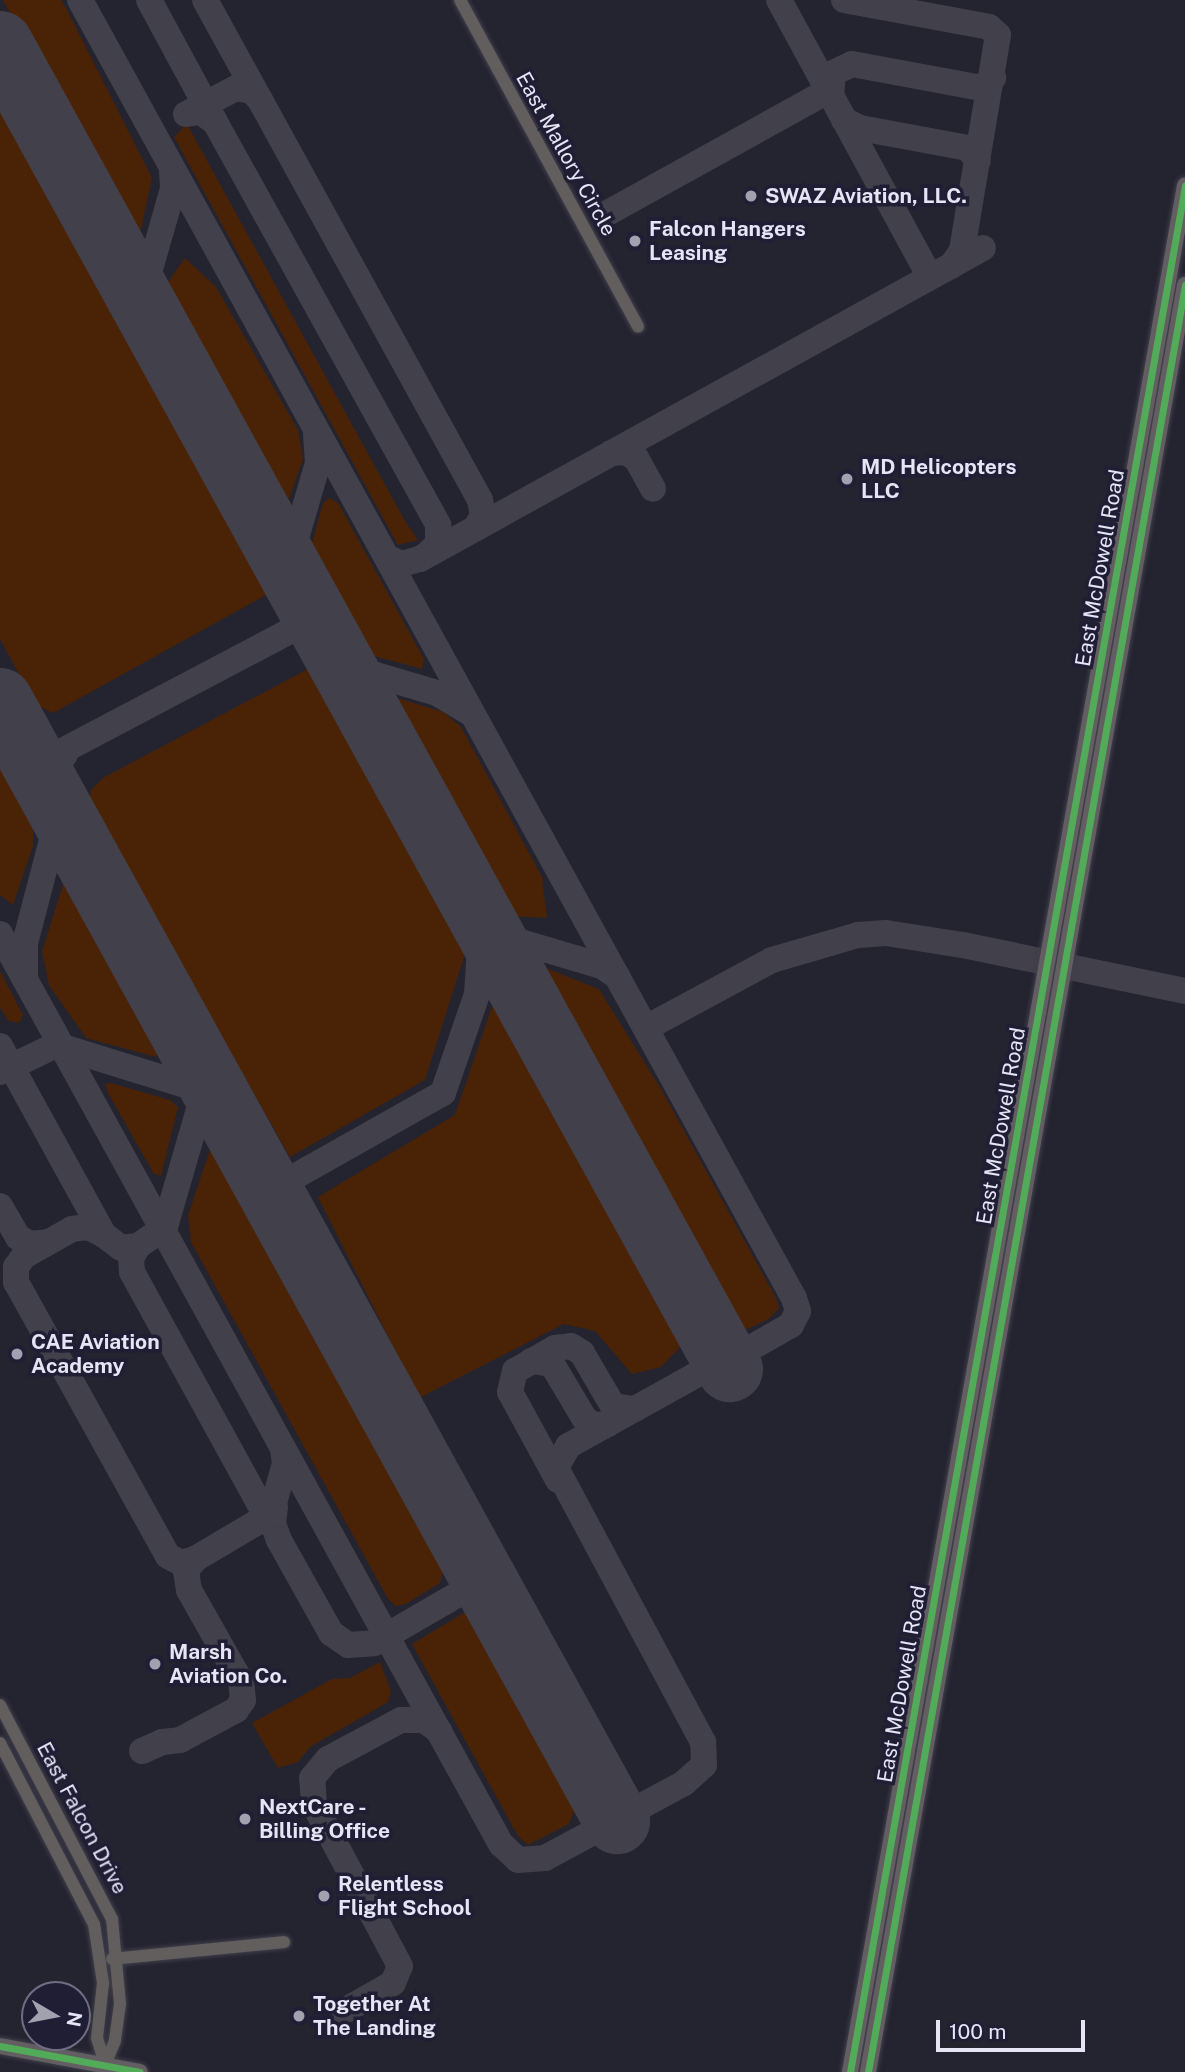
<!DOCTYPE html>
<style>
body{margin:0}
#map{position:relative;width:1185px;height:2072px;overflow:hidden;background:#242330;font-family:"Public Sans",sans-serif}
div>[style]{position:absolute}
.green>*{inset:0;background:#4a2306}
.taxiway>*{height:26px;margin:-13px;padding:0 13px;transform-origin:13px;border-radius:13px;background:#42404a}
.runway>*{height:66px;margin:-33px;padding:0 33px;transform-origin:33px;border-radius:33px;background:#42404a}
.roads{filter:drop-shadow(0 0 2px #403f4b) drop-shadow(0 0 2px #403f4b)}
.minor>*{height:12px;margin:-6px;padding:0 6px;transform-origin:6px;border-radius:6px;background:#615e5d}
.major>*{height:16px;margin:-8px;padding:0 8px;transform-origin:8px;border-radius:8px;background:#635e61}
.cycleway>*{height:7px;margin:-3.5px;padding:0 3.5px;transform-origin:3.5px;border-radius:3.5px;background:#51ab58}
.dots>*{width:19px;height:19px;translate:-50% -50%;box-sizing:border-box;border:4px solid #201e35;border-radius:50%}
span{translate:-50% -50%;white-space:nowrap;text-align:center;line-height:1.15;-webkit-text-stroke:7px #201e35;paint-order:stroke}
.street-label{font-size:21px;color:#e5e5f5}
.poi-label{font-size:21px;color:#e5e5f5;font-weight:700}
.left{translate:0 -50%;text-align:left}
.north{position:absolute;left:21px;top:1981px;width:70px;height:70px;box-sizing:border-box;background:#201e35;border:2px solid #6f6e82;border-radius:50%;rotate:100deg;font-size:19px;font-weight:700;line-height:28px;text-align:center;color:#e5e5f5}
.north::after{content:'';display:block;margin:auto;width:24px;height:32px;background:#a1a1b0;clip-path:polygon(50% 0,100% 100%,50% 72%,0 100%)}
.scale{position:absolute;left:936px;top:2020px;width:149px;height:32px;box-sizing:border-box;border:4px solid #e5e5f5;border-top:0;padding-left:9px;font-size:21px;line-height:24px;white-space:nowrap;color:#e5e5f5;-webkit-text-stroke:5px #201e35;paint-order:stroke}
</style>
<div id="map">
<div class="green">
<i style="clip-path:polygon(3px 0,61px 0,68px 12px,152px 178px,138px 243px)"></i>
<i style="clip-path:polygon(0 93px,268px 584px,266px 595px,53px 713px,36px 705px,0 639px)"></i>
<i style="clip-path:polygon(187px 124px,405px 521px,418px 540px,398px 545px,174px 137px)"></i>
<i style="clip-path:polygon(185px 258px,216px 287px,298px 430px,303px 459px,286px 507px,168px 298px,168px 282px)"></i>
<i style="clip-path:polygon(329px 498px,338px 503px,424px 659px,422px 669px,363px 653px,309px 554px,323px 503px)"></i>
<i style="clip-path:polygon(306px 670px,315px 671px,325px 682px,468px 944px,425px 1080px,290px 1157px,89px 804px,91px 790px,103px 778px)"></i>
<i style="clip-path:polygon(397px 698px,443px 712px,461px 727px,542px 877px,547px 918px,508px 916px,393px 708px,391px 702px)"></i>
<i style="clip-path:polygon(0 761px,28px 811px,33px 831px,33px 846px,13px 905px,0 895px)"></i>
<i style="clip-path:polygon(64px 882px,159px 1048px,156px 1057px,86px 1038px,49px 985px,42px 951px)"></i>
<i style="clip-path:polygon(538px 965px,599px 989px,661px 1089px,776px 1298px,779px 1308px,769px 1319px,745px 1330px,732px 1324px)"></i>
<i style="clip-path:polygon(0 971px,23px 1015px,19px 1023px,9px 1021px,0 1008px)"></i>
<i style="clip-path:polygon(496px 995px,674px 1315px,681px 1346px,661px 1367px,632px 1374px,595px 1331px,564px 1324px,419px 1398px,318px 1197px,455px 1115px)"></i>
<i style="clip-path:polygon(111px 1083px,170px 1100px,178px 1107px,161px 1176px,154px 1174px,108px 1093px,105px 1084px)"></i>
<i style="clip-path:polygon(211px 1147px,444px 1567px,440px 1583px,406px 1604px,395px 1606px,387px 1597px,191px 1242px,188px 1215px)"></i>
<i style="clip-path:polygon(467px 1611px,576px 1806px,569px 1824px,528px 1845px,518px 1836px,412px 1644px)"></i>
<i style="clip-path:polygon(380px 1662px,391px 1691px,388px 1702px,310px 1747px,298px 1762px,278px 1768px,252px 1723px,332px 1679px,350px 1678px)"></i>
</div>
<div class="taxiway">
<i style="left:80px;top:0;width:1481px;rotate:61.19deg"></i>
<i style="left:794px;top:1298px;width:14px;rotate:73deg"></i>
<i style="left:798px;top:1311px;width:16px;rotate:117deg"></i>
<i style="left:791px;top:1325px;width:75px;rotate:150.4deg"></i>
<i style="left:149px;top:0;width:139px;rotate:61.6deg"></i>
<i style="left:205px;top:0;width:571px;rotate:61.19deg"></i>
<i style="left:480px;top:500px;width:16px;rotate:79deg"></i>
<i style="left:483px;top:516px;width:15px;rotate:122deg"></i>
<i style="left:779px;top:0;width:315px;rotate:61.4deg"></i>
<i style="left:844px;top:0;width:147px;rotate:10.5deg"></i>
<i style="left:989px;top:27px;width:12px;rotate:42deg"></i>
<i style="left:998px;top:35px;width:219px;rotate:99.5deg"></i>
<i style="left:962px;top:251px;width:19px;rotate:126deg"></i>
<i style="left:831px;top:96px;width:23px;rotate:-85deg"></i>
<i style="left:833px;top:73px;width:21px;rotate:-25deg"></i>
<i style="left:852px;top:64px;width:131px;rotate:10.5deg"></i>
<i style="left:981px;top:88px;width:16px;rotate:-40deg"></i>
<i style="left:190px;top:112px;width:52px;rotate:-27.6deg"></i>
<i style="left:236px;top:88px;width:16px;rotate:11deg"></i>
<i style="left:252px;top:91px;width:12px;rotate:48deg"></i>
<i style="left:186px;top:114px;width:15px;rotate:-8deg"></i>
<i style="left:201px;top:112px;width:17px;rotate:36deg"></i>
<i style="left:215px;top:122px;width:461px;rotate:61deg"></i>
<i style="left:438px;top:525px;width:19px;rotate:90deg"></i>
<i style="left:438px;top:544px;width:16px;rotate:137deg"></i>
<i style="left:844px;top:120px;width:18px;rotate:27deg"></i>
<i style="left:860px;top:128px;width:110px;rotate:10.5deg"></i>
<i style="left:968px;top:148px;width:16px;rotate:52deg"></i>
<i style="left:604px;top:215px;width:256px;rotate:-29deg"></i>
<i style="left:149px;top:315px;width:25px;rotate:-101deg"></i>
<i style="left:144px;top:290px;width:105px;rotate:-74deg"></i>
<i style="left:173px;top:189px;width:21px;rotate:-93deg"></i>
<i style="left:611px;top:453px;width:14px;rotate:-4deg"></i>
<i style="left:625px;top:452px;width:13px;rotate:29deg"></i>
<i style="left:636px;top:458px;width:35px;rotate:61deg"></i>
<i style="left:388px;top:558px;width:15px;rotate:23deg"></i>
<i style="left:402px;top:564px;width:19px;rotate:-16deg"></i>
<i style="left:420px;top:559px;width:643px;rotate:-28.92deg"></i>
<i style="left:292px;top:575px;width:37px;rotate:-84deg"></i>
<i style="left:296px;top:538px;width:78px;rotate:-73.7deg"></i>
<i style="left:318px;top:463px;width:29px;rotate:-94deg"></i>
<i style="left:294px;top:629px;width:19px;rotate:-62deg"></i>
<i style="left:303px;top:612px;width:23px;rotate:-97deg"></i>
<i style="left:342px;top:665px;width:99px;rotate:16.4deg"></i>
<i style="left:437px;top:693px;width:39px;rotate:31deg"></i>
<i style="left:0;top:725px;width:17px;rotate:17deg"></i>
<i style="left:16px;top:730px;width:30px;rotate:46deg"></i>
<i style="left:37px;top:752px;width:15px;rotate:20deg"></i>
<i style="left:51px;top:757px;width:275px;rotate:-27.8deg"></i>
<i style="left:294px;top:629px;width:25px;rotate:9deg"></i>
<i style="left:319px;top:633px;width:18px;rotate:47deg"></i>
<i style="left:482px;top:918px;width:25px;rotate:45deg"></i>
<i style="left:500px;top:936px;width:106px;rotate:16.4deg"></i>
<i style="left:602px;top:966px;width:19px;rotate:35deg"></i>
<i style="left:0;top:934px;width:1039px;rotate:61.17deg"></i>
<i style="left:501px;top:1844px;width:23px;rotate:43deg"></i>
<i style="left:518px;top:1860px;width:27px;rotate:-4deg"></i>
<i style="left:545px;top:1858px;width:158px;rotate:-28.3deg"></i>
<i style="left:684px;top:1783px;width:27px;rotate:-42deg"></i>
<i style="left:704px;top:1765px;width:23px;rotate:-92deg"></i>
<i style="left:703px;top:1742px;width:311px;rotate:-118.2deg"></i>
<i style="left:556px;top:1468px;width:25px;rotate:-61deg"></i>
<i style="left:568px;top:1446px;width:179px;rotate:-29deg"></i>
<i style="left:25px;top:974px;width:31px;rotate:-90deg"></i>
<i style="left:25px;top:943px;width:138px;rotate:-75.3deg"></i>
<i style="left:60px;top:810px;width:36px;rotate:-103deg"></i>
<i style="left:52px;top:775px;width:26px;rotate:-58deg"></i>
<i style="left:646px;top:1028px;width:143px;rotate:-28.4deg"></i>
<i style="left:772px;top:960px;width:90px;rotate:-16.2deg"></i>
<i style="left:858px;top:935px;width:28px;rotate:-4deg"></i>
<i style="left:886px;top:933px;width:78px;rotate:8.9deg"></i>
<i style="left:963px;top:945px;width:227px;rotate:11.7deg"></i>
<i style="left:0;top:1046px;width:216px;rotate:61.2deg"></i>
<i style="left:104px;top:1235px;width:21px;rotate:37deg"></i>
<i style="left:121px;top:1248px;width:17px;rotate:-7deg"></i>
<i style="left:138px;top:1246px;width:33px;rotate:-35deg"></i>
<i style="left:165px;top:1227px;width:155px;rotate:-73.9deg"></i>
<i style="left:0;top:1072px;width:62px;rotate:-25.7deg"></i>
<i style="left:56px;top:1045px;width:170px;rotate:17.2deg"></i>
<i style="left:271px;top:1190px;width:197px;rotate:-29.4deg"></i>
<i style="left:443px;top:1093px;width:105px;rotate:-71deg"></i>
<i style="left:477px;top:994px;width:76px;rotate:-86.2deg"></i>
<i style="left:0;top:1206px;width:36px;rotate:60deg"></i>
<i style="left:18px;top:1237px;width:14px;rotate:30deg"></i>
<i style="left:30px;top:1244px;width:18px;rotate:-6deg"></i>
<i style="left:104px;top:1235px;width:18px;rotate:-153deg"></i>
<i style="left:88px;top:1227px;width:16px;rotate:173deg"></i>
<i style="left:72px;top:1229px;width:55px;rotate:150.6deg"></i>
<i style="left:24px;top:1256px;width:14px;rotate:126deg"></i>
<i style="left:16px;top:1267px;width:15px;rotate:90deg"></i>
<i style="left:16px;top:1282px;width:313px;rotate:61deg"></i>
<i style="left:168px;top:1556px;width:15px;rotate:28deg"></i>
<i style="left:181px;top:1563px;width:15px;rotate:-16deg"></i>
<i style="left:138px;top:1246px;width:14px;rotate:120deg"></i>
<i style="left:131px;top:1258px;width:14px;rotate:86deg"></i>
<i style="left:132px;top:1272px;width:281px;rotate:61.2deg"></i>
<i style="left:531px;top:1361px;width:21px;rotate:8deg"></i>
<i style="left:552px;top:1364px;width:63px;rotate:59.3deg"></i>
<i style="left:584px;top:1418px;width:11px;rotate:38deg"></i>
<i style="left:593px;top:1425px;width:15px;rotate:-4deg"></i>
<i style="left:558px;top:1480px;width:100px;rotate:-118.6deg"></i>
<i style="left:510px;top:1392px;width:22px;rotate:-77deg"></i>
<i style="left:515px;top:1371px;width:46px;rotate:-29.9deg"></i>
<i style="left:555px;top:1348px;width:16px;rotate:-7deg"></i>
<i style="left:571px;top:1346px;width:13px;rotate:32deg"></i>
<i style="left:582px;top:1353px;width:61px;rotate:59.7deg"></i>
<i style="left:613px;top:1406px;width:22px;rotate:8deg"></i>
<i style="left:275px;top:1507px;width:16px;rotate:97deg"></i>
<i style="left:273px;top:1523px;width:18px;rotate:71deg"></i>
<i style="left:279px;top:1540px;width:107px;rotate:60.8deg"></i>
<i style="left:331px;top:1633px;width:21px;rotate:35deg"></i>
<i style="left:348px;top:1645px;width:26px;rotate:-4deg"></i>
<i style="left:374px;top:1643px;width:129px;rotate:-30.1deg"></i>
<i style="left:142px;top:1751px;width:22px;rotate:-24deg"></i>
<i style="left:162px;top:1742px;width:18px;rotate:-6deg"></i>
<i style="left:180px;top:1740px;width:64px;rotate:-28.2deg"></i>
<i style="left:236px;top:1710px;width:12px;rotate:-55deg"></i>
<i style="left:243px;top:1700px;width:18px;rotate:-96deg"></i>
<i style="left:241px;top:1682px;width:106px;rotate:-119.5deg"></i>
<i style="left:189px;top:1590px;width:19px;rotate:-99deg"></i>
<i style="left:186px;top:1571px;width:15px;rotate:-53deg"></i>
<i style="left:195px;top:1559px;width:88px;rotate:-30.6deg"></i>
<i style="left:271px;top:1514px;width:53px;rotate:-74.6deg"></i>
<i style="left:285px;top:1463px;width:14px;rotate:-98deg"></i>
<i style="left:344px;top:2011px;width:56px;rotate:-29.7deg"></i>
<i style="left:393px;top:1983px;width:18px;rotate:-68deg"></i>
<i style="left:400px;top:1966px;width:183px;rotate:-118deg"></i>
<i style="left:314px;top:1804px;width:26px;rotate:-94deg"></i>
<i style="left:312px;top:1778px;width:25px;rotate:-50deg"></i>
<i style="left:328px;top:1759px;width:83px;rotate:-28.1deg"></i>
<i style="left:401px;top:1720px;width:23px"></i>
<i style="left:424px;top:1720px;width:19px;rotate:36deg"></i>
</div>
<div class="runway">
<i style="left:0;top:44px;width:1513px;rotate:61.15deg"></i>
<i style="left:0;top:701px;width:1279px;rotate:61.15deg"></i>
</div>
<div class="roads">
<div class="minor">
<i style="left:460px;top:0;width:372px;rotate:61.4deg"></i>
<i style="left:0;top:1705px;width:242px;rotate:62.4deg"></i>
<i style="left:112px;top:1919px;width:85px;rotate:84.6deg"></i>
<i style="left:120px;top:2004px;width:37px;rotate:98deg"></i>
<i style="left:115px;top:2041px;width:26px;rotate:113deg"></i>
<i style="left:0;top:1743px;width:204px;rotate:62.6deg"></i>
<i style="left:94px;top:1924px;width:60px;rotate:81.3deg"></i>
<i style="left:103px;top:1983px;width:55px;rotate:96.2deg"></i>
<i style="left:97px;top:2038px;width:28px;rotate:73deg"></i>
<i style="left:112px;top:1959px;width:173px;rotate:-5.6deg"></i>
</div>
<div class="major">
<i style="left:0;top:2046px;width:142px;rotate:10.5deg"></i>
<i style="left:850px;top:2072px;width:1916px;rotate:-79.93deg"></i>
<i style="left:868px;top:2072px;width:1815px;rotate:-79.94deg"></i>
</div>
</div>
<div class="cycleway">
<i style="left:0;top:2046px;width:142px;rotate:10.5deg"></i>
<i style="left:850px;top:2072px;width:1916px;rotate:-79.93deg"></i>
<i style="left:868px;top:2072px;width:1815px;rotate:-79.94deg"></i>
</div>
<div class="dots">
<i style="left:751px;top:196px;background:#a1a1b0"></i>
<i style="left:635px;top:241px;background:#a1a1b0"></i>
<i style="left:847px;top:479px;background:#a1a1b0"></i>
<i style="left:17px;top:1354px;background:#a1a1b0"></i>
<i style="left:155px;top:1664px;background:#a1a1b0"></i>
<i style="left:245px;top:1819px;background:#a1a1b0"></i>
<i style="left:324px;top:1896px;background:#a1a1b0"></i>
<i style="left:299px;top:2016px;background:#a1a1b0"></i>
</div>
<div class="street-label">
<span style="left:566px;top:154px;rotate:61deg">East Mallory Circle</span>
<span style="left:1100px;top:568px;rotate:-80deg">East McDowell Road</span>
<span style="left:1001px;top:1126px;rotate:-80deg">East McDowell Road</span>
<span style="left:902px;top:1684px;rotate:-80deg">East McDowell Road</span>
<span style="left:82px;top:1818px;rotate:62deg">East Falcon Drive</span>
</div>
<div class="poi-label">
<span class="left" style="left:765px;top:196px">SWAZ Aviation, LLC.</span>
<span class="left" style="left:649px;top:241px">Falcon Hangers<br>Leasing</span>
<span class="left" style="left:861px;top:479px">MD Helicopters<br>LLC</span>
<span class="left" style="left:31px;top:1354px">CAE Aviation<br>Academy</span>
<span class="left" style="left:169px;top:1664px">Marsh<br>Aviation Co.</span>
<span class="left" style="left:259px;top:1819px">NextCare -<br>Billing Office</span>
<span class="left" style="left:338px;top:1896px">Relentless<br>Flight School</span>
<span class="left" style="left:313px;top:2016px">Together At<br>The Landing</span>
</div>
<div class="north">N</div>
<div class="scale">100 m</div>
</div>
